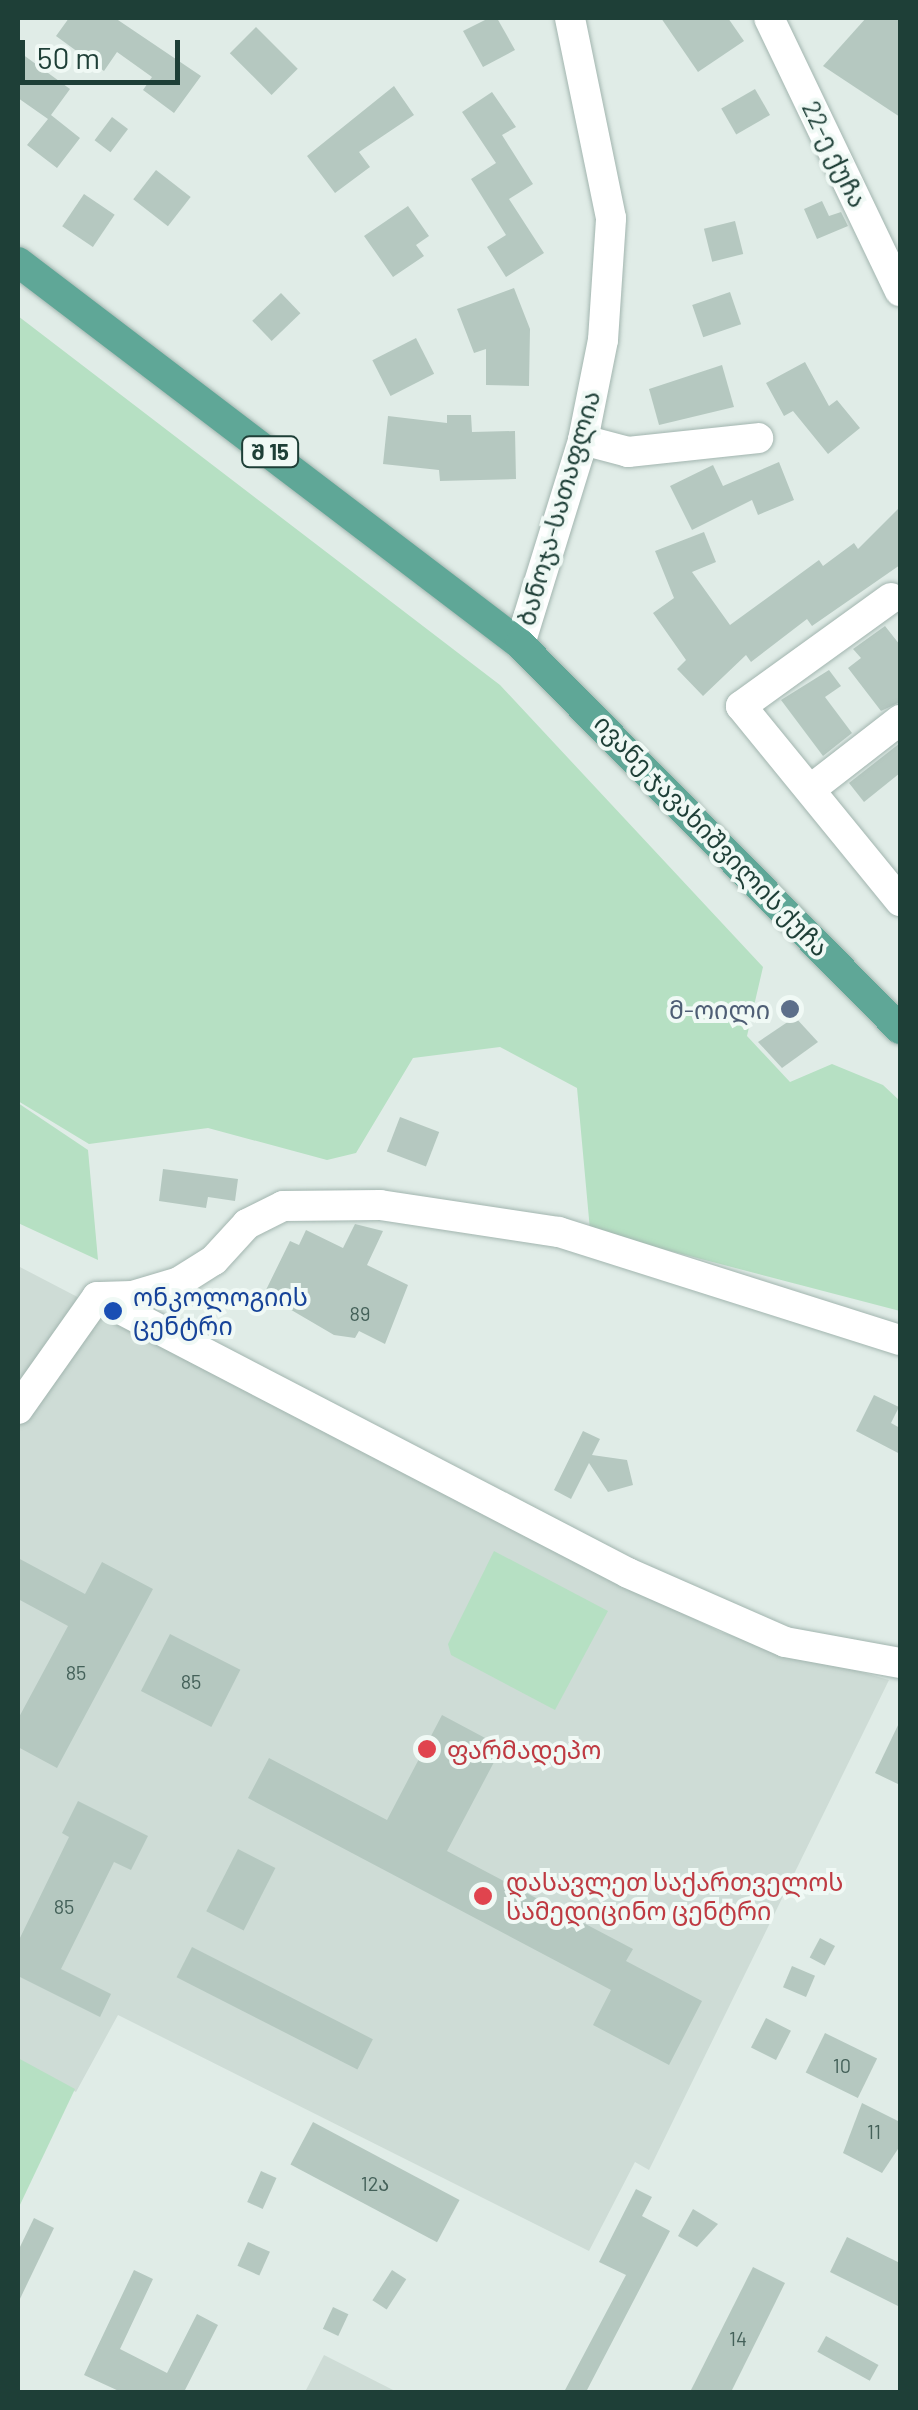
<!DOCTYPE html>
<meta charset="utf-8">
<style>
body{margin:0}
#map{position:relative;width:918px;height:2410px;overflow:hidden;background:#e0ece7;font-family:Barlow,"Noto Sans Georgian",sans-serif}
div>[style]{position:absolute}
.built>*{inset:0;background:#cedcd6}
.green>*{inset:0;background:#b6e0c3}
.building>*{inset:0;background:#b5c8c0;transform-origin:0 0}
.roads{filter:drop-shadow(0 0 2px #a2b5af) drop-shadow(0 0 2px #a2b5af)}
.minor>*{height:30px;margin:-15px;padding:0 15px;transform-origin:15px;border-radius:15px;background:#fff}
.major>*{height:30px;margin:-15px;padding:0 15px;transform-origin:15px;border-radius:15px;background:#5fa797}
.dots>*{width:28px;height:28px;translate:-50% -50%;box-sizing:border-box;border:5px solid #f0f9f5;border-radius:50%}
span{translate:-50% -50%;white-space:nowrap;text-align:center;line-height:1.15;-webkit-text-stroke:8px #f0f9f5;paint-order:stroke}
.number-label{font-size:20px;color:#446159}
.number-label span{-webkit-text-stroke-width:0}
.shield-label span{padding:2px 8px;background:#f0f9f5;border:2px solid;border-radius:8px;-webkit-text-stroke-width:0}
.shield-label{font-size:22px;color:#1e3f37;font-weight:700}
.street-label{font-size:25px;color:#1e3f37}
.service-label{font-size:25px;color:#4e5e75}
.right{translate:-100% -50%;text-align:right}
.transit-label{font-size:25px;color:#164399}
.left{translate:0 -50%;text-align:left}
.health-label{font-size:25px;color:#be3a42}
.frame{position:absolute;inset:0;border:20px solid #1e3f37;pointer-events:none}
.scale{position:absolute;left:20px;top:40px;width:160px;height:45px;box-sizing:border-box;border:5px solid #1e3f37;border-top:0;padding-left:12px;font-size:30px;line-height:35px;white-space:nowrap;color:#1e3f37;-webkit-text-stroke:8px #f0f9f5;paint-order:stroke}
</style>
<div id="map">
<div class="built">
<i style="clip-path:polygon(18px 1266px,720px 1632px,889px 1680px,649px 2170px,635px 2162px,589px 2251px,118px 2015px,76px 2092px,18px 2061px)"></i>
<i style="clip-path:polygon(324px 2355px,397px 2392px,305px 2392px)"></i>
</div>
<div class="green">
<i style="clip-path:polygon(18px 316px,500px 685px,763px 967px,747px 1036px,790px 1082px,832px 1064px,883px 1085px,900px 1101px,900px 1311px,590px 1230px,577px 1088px,500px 1047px,413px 1058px,356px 1153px,327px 1160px,208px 1128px,89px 1144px,18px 1101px)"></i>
<i style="clip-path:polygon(18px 1103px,88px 1150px,98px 1260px,18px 1223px)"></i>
<i style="clip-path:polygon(494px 1551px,608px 1611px,555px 1710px,451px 1655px,448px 1644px)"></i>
<i style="clip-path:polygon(18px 2058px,75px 2089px,18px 2209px)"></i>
</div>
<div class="building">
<i style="clip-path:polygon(69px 18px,115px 18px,201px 76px,174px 113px,143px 90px,152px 77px,117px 52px,104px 71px,56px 36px)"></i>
<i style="clip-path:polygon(489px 18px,497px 18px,515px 50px,483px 67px,463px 31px)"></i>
<i style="clip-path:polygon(661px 18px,728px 18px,744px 41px,698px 72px)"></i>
<i style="clip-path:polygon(866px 18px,900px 18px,900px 117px,823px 66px)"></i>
<i style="left:256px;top:27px;width:59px;height:37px;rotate:45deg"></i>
<i style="clip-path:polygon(18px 51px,70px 89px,51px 115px,80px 138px,57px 168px,27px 145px,48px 119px,18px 98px)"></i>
<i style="clip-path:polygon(394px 86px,414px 115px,359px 152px,370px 167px,335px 193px,307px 156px)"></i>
<i style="left:755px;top:89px;width:30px;height:39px;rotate:60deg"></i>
<i style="clip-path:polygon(492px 92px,516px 127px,502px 135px,533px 184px,509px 199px,544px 253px,506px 277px,487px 247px,506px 235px,471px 179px,496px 163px,462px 112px)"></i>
<i style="left:112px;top:117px;width:20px;height:29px;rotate:37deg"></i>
<i style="left:156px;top:170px;width:44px;height:37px;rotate:38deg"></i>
<i style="left:84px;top:194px;width:37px;height:39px;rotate:34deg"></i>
<i style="clip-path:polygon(822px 201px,829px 216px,841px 212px,848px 226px,817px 239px,804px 209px)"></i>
<i style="clip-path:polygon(408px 206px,429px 236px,416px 245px,424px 256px,393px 277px,364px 236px)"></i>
<i style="left:735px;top:221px;width:34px;height:32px;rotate:76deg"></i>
<i style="clip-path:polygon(514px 288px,530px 329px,529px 386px,486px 385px,486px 349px,474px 353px,457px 309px)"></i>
<i style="left:730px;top:292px;width:34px;height:40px;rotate:71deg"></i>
<i style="left:281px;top:293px;width:28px;height:40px;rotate:46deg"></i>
<i style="left:416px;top:338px;width:40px;height:49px;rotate:63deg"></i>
<i style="clip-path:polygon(805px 362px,829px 406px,837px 400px,860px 428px,828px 454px,793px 411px,784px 416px,766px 383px)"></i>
<i style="clip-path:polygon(722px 365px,734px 407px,659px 425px,649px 389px)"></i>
<i style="clip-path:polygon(447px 415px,471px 415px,472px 432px,515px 431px,516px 479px,440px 481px,439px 470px,383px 464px,388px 416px,447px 423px)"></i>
<i style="clip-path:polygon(779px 462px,794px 500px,758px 515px,752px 500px,692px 530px,670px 486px,713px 465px,723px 486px)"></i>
<i style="clip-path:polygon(900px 507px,900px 565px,812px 626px,807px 619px,751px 662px,746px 655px,703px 696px,677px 669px,686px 660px,653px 613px,674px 598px,655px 551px,704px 532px,716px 562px,692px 572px,730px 625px,819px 560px,823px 566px,854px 543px,858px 549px)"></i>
<i style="clip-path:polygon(885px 626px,900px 645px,900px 702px,881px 711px,848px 668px,861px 658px,853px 649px)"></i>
<i style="clip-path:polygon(829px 670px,841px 686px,825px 697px,852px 733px,823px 756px,781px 700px)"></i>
<i style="clip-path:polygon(900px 743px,900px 773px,864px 802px,849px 783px)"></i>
<i style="clip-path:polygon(795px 1017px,818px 1042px,782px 1068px,758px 1042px)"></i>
<i style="left:400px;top:1117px;width:42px;height:37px;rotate:21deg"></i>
<i style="clip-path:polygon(163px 1169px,238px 1179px,235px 1201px,208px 1197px,206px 1208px,159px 1201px)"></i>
<i style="clip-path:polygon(355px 1224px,383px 1231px,367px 1265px,408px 1285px,385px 1344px,359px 1331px,355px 1338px,334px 1335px,264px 1294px,290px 1241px,299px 1245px,306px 1230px,343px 1248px)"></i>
<i style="clip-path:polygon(874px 1395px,899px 1407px,891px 1423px,900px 1428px,900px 1454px,856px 1431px)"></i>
<i style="clip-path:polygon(583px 1431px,600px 1439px,592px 1455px,627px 1460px,633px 1485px,608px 1492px,589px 1463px,571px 1499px,554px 1490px)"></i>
<i style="clip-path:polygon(18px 1558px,85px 1594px,102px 1562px,153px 1589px,57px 1768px,18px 1747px,18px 1719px,68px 1626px,18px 1599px)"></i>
<i style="left:170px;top:1634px;width:79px;height:64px;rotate:27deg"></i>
<i style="clip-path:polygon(442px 1715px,502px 1747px,447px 1851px,633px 1949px,626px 1961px,702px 2001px,669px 2065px,593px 2025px,611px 1990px,248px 1798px,269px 1758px,387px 1820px)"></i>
<i style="clip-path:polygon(900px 1721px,900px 1785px,875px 1773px)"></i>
<i style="clip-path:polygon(78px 1801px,148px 1836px,131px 1870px,114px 1862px,61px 1969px,111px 1994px,100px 2017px,18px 1976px,18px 1942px,69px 1837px,62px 1833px)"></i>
<i style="left:238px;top:1849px;width:42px;height:70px;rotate:27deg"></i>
<i style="left:820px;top:1938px;width:17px;height:22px;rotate:28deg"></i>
<i style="left:192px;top:1947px;width:203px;height:34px;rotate:27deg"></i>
<i style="left:792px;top:1966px;width:25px;height:23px;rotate:23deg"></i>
<i style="left:766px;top:2018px;width:28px;height:33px;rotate:27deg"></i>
<i style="left:825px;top:2033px;width:58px;height:44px;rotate:26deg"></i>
<i style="clip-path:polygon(862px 2103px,900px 2122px,900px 2146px,882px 2173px,843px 2153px)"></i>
<i style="left:313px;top:2122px;width:166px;height:48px;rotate:28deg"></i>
<i style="left:261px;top:2171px;width:17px;height:34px;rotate:24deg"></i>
<i style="clip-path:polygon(636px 2189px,652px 2197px,642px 2216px,670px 2231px,586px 2392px,564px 2392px,626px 2275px,599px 2262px)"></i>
<i style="clip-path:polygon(693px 2209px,718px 2224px,697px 2247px,678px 2236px)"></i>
<i style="clip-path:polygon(34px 2218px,54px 2228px,18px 2303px,18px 2251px)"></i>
<i style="clip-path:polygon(847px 2237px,900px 2263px,900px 2307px,830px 2272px)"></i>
<i style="left:248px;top:2242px;width:24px;height:26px;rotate:24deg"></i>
<i style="clip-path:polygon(753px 2267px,785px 2283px,731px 2392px,690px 2392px)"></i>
<i style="clip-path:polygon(134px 2270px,153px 2279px,120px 2349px,167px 2373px,197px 2314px,218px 2325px,184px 2392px,121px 2392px,84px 2375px)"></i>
<i style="left:392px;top:2270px;width:17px;height:36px;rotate:33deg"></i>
<i style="left:333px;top:2307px;width:17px;height:24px;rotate:25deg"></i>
<i style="left:826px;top:2336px;width:60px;height:18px;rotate:29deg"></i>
</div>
<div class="roads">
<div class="minor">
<i style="left:769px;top:18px;width:303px;rotate:64.4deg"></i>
<i style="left:583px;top:440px;width:47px;rotate:14.9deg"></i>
<i style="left:628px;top:452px;width:131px;rotate:-6.1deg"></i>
<i style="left:891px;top:598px;width:185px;rotate:144.2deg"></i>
<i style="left:741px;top:706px;width:252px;rotate:50.8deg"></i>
<i style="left:520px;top:644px;width:214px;rotate:-72.8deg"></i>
<i style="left:583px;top:440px;width:102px;rotate:-78.7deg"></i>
<i style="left:603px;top:340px;width:122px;rotate:-86.2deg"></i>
<i style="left:611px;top:218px;width:204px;rotate:-101.6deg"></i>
<i style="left:811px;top:789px;width:113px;rotate:-37.8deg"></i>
<i style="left:97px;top:1297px;width:598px;rotate:27.46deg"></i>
<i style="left:628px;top:1573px;width:171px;rotate:23.7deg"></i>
<i style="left:785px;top:1642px;width:117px;rotate:10.3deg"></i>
<i style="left:100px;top:1297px;width:32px;rotate:-2deg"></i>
<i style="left:132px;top:1296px;width:49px;rotate:-16.6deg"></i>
<i style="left:179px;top:1282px;width:41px;rotate:-32.2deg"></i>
<i style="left:214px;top:1260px;width:49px;rotate:-47.5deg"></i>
<i style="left:247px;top:1224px;width:40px;rotate:-26.6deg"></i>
<i style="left:283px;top:1206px;width:97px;rotate:-0.6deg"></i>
<i style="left:380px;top:1205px;width:181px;rotate:8.6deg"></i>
<i style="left:559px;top:1232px;width:358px;rotate:17.6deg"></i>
<i style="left:18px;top:1409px;width:137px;rotate:-54.8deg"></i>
</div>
<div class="major">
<i style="left:18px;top:262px;width:631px;rotate:37.27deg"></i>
<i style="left:520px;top:644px;width:541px;rotate:45.37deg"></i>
</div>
</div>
<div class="dots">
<i style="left:790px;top:1009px;background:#5c6f8a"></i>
<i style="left:113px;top:1311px;background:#1a4fb4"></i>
<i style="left:427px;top:1749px;background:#e0444e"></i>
<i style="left:483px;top:1896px;background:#e0444e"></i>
</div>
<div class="number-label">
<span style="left:360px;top:1313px">89</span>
<span style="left:76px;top:1672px">85</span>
<span style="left:191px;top:1681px">85</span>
<span style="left:64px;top:1906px">85</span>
<span style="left:842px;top:2065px">10</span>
<span style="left:874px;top:2131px">11</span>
<span style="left:375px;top:2183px">12ა</span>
<span style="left:738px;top:2338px">14</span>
</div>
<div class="shield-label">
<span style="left:270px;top:452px">შ 15</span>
</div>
<div class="street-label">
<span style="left:835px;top:154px;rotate:64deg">22-ე ქუჩა</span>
<span style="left:558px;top:508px;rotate:-74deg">ბანოჯა-სათაფლია</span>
<span style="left:712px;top:835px;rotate:46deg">ივანე ჯავახიშვილის ქუჩა</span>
</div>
<div class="service-label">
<span class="right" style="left:770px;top:1009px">მ-ოილი</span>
</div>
<div class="transit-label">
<span class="left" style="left:133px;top:1311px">ონკოლოგიის<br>ცენტრი</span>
</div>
<div class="health-label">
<span class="left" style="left:447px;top:1749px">ფარმადეპო</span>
<span class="left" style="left:506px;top:1896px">დასავლეთ საქართველოს<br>სამედიცინო ცენტრი</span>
</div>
<div class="frame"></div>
<div class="scale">50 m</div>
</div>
